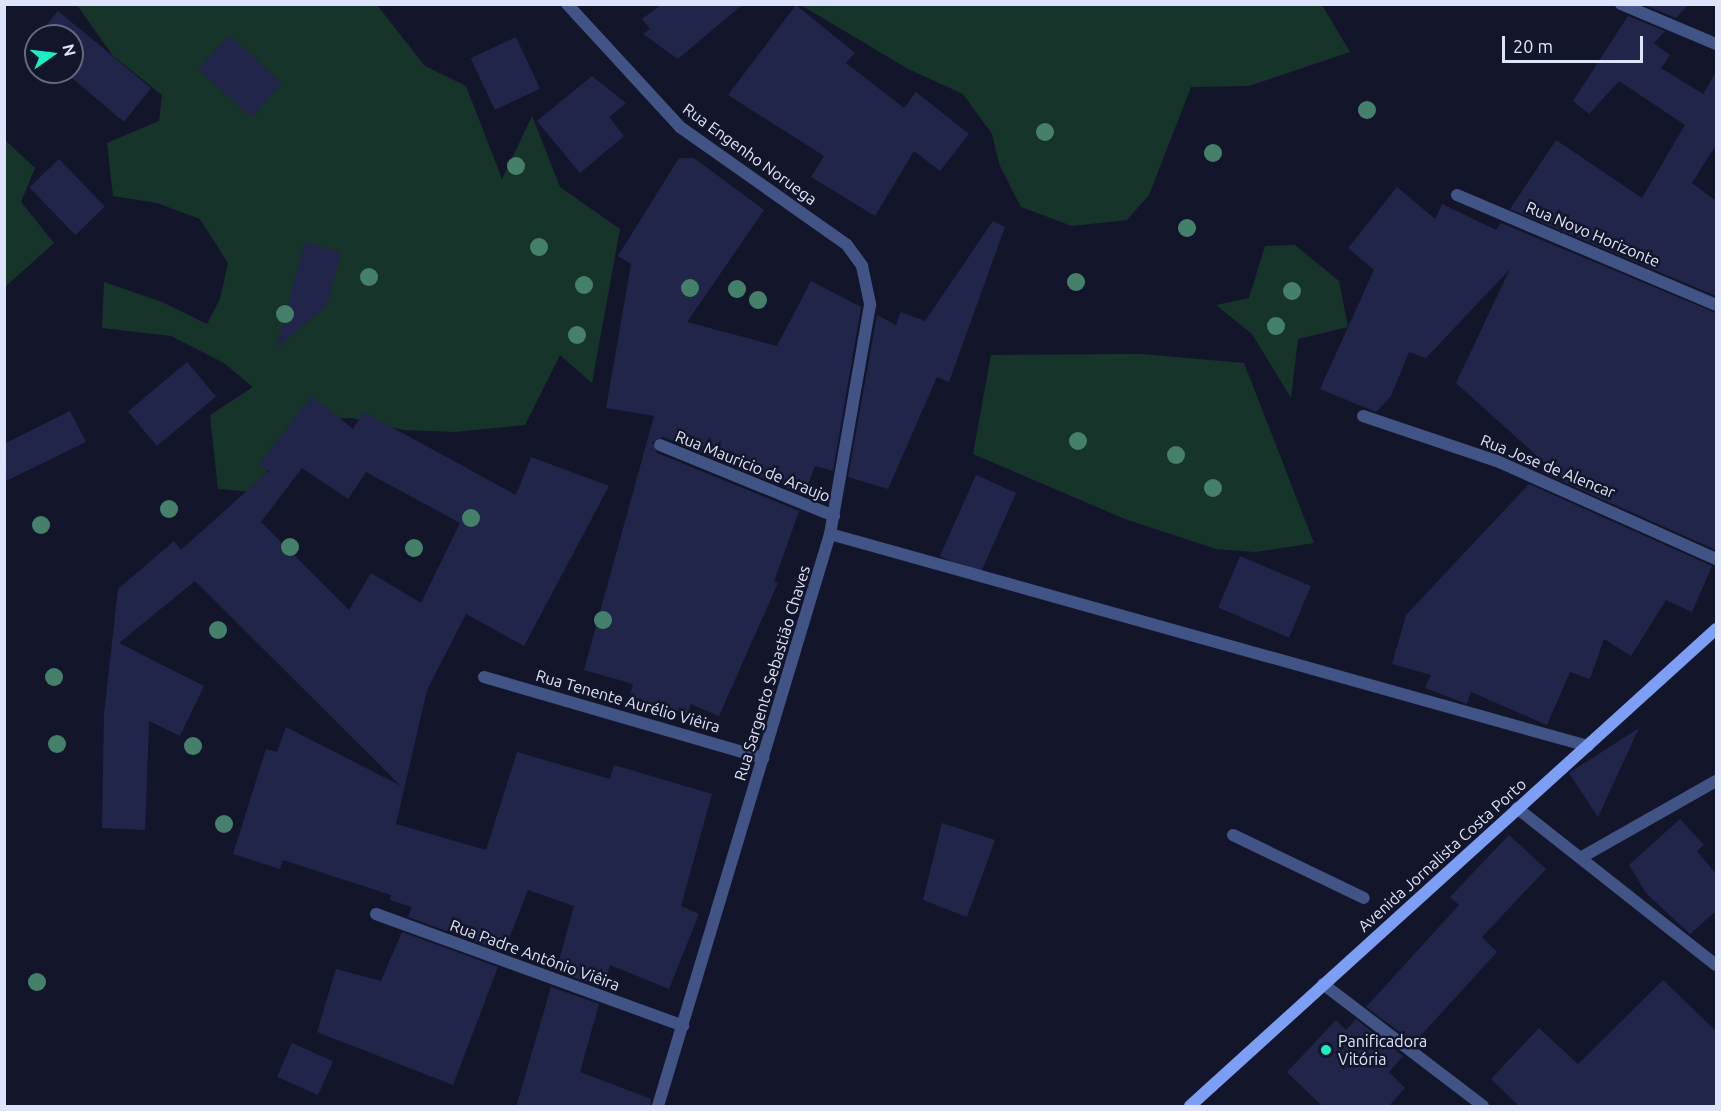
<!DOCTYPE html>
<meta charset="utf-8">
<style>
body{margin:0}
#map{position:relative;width:1721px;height:1111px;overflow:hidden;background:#13162a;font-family:Ubuntu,sans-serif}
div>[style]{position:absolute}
.green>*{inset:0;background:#17342a}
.building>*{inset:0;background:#21254a;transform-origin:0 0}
.lane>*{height:12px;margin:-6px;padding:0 6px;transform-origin:6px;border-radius:6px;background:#425485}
.street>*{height:12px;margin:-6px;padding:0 6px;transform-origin:6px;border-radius:6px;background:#425485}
.secondary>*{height:12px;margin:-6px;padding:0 6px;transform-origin:6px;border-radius:6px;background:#7d9ef5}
.trees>*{width:18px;height:18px;margin:-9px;border-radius:50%;background:#45816a}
.dots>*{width:16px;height:16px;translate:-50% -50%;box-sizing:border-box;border:3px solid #13162a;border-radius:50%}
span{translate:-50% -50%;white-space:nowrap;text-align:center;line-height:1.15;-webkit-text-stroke:5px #13162a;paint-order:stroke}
.street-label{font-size:16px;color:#dfe4fd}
.poi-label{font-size:16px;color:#dfe4fd}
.left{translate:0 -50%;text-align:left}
.frame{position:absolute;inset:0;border:6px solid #dfe4fd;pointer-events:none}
.north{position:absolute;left:24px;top:24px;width:60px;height:60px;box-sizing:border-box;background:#13162a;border:2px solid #65687e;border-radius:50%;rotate:76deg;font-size:16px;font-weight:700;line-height:24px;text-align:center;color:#dfe4fd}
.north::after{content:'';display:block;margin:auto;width:21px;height:27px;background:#19eec4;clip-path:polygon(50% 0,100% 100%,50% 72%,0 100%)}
.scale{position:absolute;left:1502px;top:36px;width:141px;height:27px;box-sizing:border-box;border:3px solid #dfe4fd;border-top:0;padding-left:8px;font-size:18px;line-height:21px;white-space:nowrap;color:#dfe4fd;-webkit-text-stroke:4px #13162a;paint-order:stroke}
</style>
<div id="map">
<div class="green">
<i style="clip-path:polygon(77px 5px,377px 5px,425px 66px,466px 86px,502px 179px,532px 116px,560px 187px,620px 229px,592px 383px,560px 355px,525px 425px,455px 432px,404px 430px,352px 418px,294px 419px,256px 492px,218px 489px,210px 415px,253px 387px,224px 363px,171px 336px,102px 328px,104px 282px,162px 302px,207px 324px,220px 299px,228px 263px,200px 219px,157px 203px,113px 196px,107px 143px,159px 121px,162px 95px,113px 56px)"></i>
<i style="clip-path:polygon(801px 5px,1322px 5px,1350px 52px,1249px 86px,1191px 87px,1149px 195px,1127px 220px,1072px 226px,1021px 207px,1000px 166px,992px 134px,963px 94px,908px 69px)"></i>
<i style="clip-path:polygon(5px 140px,35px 168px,21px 202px,54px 243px,5px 287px)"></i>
<i style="clip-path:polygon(1295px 245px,1339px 281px,1348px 327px,1298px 339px,1291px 398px,1252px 334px,1216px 305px,1249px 298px,1265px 246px)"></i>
<i style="clip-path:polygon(1141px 354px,1244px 363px,1314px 543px,1255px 552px,1216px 549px,1125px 519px,973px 454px,991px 355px)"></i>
</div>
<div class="building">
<i style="clip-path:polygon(662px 4px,743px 4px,678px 59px,643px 34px,650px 29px,642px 19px)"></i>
<i style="clip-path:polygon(1643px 4px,1689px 4px,1676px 18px)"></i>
<i style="clip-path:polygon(796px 5px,855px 53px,846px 63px,904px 108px,916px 92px,969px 134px,940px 171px,914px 151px,875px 216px,811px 177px,824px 156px,728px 95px)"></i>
<i style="clip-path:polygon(58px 11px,151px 88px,124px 122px,65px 72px,72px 72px,72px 36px,37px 36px)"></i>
<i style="clip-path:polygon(1628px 16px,1665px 31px,1654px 43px,1670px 55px,1661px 68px,1703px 94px,1716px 72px,1716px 145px,1692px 183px,1716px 201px,1716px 296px,1510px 209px,1556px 140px,1642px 198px,1685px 125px,1619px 81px,1589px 114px,1573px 101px)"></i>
<i style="left:229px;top:35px;width:72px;height:46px;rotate:42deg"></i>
<i style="left:516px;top:37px;width:57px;height:50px;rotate:65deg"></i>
<i style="clip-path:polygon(592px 76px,626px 103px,609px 117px,624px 136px,580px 173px,537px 121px)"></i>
<i style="clip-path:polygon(679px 158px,694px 158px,764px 210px,687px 322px,777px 346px,811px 281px,861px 307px,833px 471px,815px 466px,804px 495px,663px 437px,652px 442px,657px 453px,799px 511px,774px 582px,778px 583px,719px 716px,691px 704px,688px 714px,630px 696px,633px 684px,584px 670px,654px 416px,606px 408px,631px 264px,618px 256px)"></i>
<i style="left:59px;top:159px;width:66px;height:41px;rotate:46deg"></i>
<i style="clip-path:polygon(1397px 187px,1435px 219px,1442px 204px,1496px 230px,1501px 223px,1716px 313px,1716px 550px,1541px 472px,1547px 465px,1456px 383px,1510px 269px,1426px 358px,1409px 352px,1391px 396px,1376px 412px,1320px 389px,1374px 270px,1348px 248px)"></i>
<i style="clip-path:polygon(993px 221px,1005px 227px,949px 382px,937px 377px,888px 489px,848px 477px,877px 315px,896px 325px,901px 312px,925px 321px)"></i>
<i style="clip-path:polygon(305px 242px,341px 252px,327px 306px,276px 348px)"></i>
<i style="left:187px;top:362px;width:45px;height:77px;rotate:50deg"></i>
<i style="clip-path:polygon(evenodd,312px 396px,353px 429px,364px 412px,516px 495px,531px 457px,609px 486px,524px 646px,466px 614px,427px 690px,396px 824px,486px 850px,517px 752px,610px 779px,614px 765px,712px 794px,681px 906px,699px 914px,669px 989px,610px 965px,603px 988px,556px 971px,574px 906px,528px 890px,504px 952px,408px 917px,412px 907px,390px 900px,391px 895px,283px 860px,280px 869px,233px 854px,266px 749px,277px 752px,286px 727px,401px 786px,195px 581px,119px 643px,204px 686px,180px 736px,149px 721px,145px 830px,102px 828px,104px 714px,118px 589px,174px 541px,181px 550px,269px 471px,259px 464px,312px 396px,302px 468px,348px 499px,366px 472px,460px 523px,421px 603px,371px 573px,349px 610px,261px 522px,302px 468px)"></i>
<i style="clip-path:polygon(70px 411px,86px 442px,4px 482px,4px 444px)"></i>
<i style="left:976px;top:475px;width:44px;height:89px;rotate:24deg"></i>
<i style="clip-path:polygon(1529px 484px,1712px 566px,1692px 612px,1666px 600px,1631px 656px,1604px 639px,1590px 679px,1570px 672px,1547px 725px,1471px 692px,1467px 704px,1459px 701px,1425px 688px,1431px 675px,1392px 664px,1406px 615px)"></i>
<i style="left:1240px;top:556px;width:77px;height:56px;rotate:23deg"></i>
<i style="clip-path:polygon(1639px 728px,1598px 817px,1569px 773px)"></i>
<i style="clip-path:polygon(1680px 819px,1704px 845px,1697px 851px,1716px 874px,1716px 911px,1690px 934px,1646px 893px,1629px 865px)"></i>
<i style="clip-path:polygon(942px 823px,995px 840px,967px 917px,923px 900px)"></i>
<i style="clip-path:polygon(1509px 835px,1546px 869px,1482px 937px,1497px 952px,1414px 1043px,1366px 1007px,1459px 905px,1450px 897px)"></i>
<i style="clip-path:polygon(402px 932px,498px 967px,453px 1085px,317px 1032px,336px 969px,381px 981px)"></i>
<i style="clip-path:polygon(1663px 980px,1716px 1031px,1716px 1107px,1520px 1107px,1491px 1079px,1539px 1028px,1578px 1064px)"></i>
<i style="clip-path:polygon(551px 987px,599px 1004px,580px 1072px,651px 1099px,650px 1107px,516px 1107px)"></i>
<i style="clip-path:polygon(1356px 1019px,1403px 1056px,1389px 1072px,1405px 1088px,1388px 1107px,1323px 1107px,1287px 1072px,1336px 1020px,1346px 1030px)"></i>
<i style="left:292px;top:1043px;width:45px;height:37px;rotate:24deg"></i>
</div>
<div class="lane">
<i style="left:1233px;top:835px;width:145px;rotate:25.7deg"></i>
</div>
<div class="street">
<i style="left:567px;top:4px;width:167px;rotate:47.4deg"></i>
<i style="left:680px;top:127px;width:204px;rotate:35.2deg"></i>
<i style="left:847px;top:245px;width:26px;rotate:54deg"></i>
<i style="left:862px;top:266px;width:40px;rotate:78deg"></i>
<i style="left:870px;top:305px;width:232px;rotate:99.9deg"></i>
<i style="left:830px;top:534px;width:597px;rotate:106.74deg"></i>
<i style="left:1621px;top:4px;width:103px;rotate:22.8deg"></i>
<i style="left:1457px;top:195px;width:281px;rotate:23deg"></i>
<i style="left:1363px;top:416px;width:141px;rotate:18.6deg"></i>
<i style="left:1497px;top:461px;width:240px;rotate:24.1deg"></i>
<i style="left:660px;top:445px;width:188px;rotate:22.2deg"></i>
<i style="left:830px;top:534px;width:787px;rotate:15.63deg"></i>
<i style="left:484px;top:677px;width:291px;rotate:16.2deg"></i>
<i style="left:1517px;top:808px;width:253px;rotate:38.3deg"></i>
<i style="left:1582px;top:857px;width:154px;rotate:-29.6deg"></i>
<i style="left:376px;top:914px;width:327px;rotate:20deg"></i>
<i style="left:1323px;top:984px;width:201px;rotate:37.3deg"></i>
</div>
<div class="secondary">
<i style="left:1190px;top:1106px;width:710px;rotate:-42.2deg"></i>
</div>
<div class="trees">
<i style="left:1367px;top:110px"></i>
<i style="left:1045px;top:132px"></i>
<i style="left:1213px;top:153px"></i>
<i style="left:516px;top:166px"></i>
<i style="left:1187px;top:228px"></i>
<i style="left:539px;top:247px"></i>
<i style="left:369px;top:277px"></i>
<i style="left:1076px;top:282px"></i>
<i style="left:584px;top:285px"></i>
<i style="left:690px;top:288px"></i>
<i style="left:737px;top:289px"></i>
<i style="left:1292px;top:291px"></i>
<i style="left:758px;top:300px"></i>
<i style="left:285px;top:314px"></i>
<i style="left:1276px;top:326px"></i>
<i style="left:577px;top:335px"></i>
<i style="left:1078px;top:441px"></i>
<i style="left:1176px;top:455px"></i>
<i style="left:1213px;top:488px"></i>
<i style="left:169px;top:509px"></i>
<i style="left:471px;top:518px"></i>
<i style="left:41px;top:525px"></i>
<i style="left:290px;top:547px"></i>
<i style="left:414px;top:548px"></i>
<i style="left:603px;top:620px"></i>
<i style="left:218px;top:630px"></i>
<i style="left:54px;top:677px"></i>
<i style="left:57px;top:744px"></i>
<i style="left:193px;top:746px"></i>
<i style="left:224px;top:824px"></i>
<i style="left:37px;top:982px"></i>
</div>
<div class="dots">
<i style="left:1326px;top:1050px;background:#19eec4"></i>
</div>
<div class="street-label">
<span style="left:750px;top:154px;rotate:36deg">Rua Engenho Noruega</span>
<span style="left:1593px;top:234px;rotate:23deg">Rua Novo Horizonte</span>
<span style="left:753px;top:466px;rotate:22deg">Rua Mauricio de Araujo</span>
<span style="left:1548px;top:466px;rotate:22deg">Rua Jose de Alencar</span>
<span style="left:772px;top:673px;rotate:-73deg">Rua Sargento Sebastião Chaves</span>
<span style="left:628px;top:701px;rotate:16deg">Rua Tenente Aurélio Viêira</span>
<span style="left:1442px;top:855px;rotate:-42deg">Avenida Jornalista Costa Porto</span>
<span style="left:535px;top:955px;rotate:20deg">Rua Padre Antônio Viêira</span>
</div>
<div class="poi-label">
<span class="left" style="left:1338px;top:1050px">Panificadora<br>Vitória</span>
</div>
<div class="frame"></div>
<div class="north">N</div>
<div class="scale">20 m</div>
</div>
